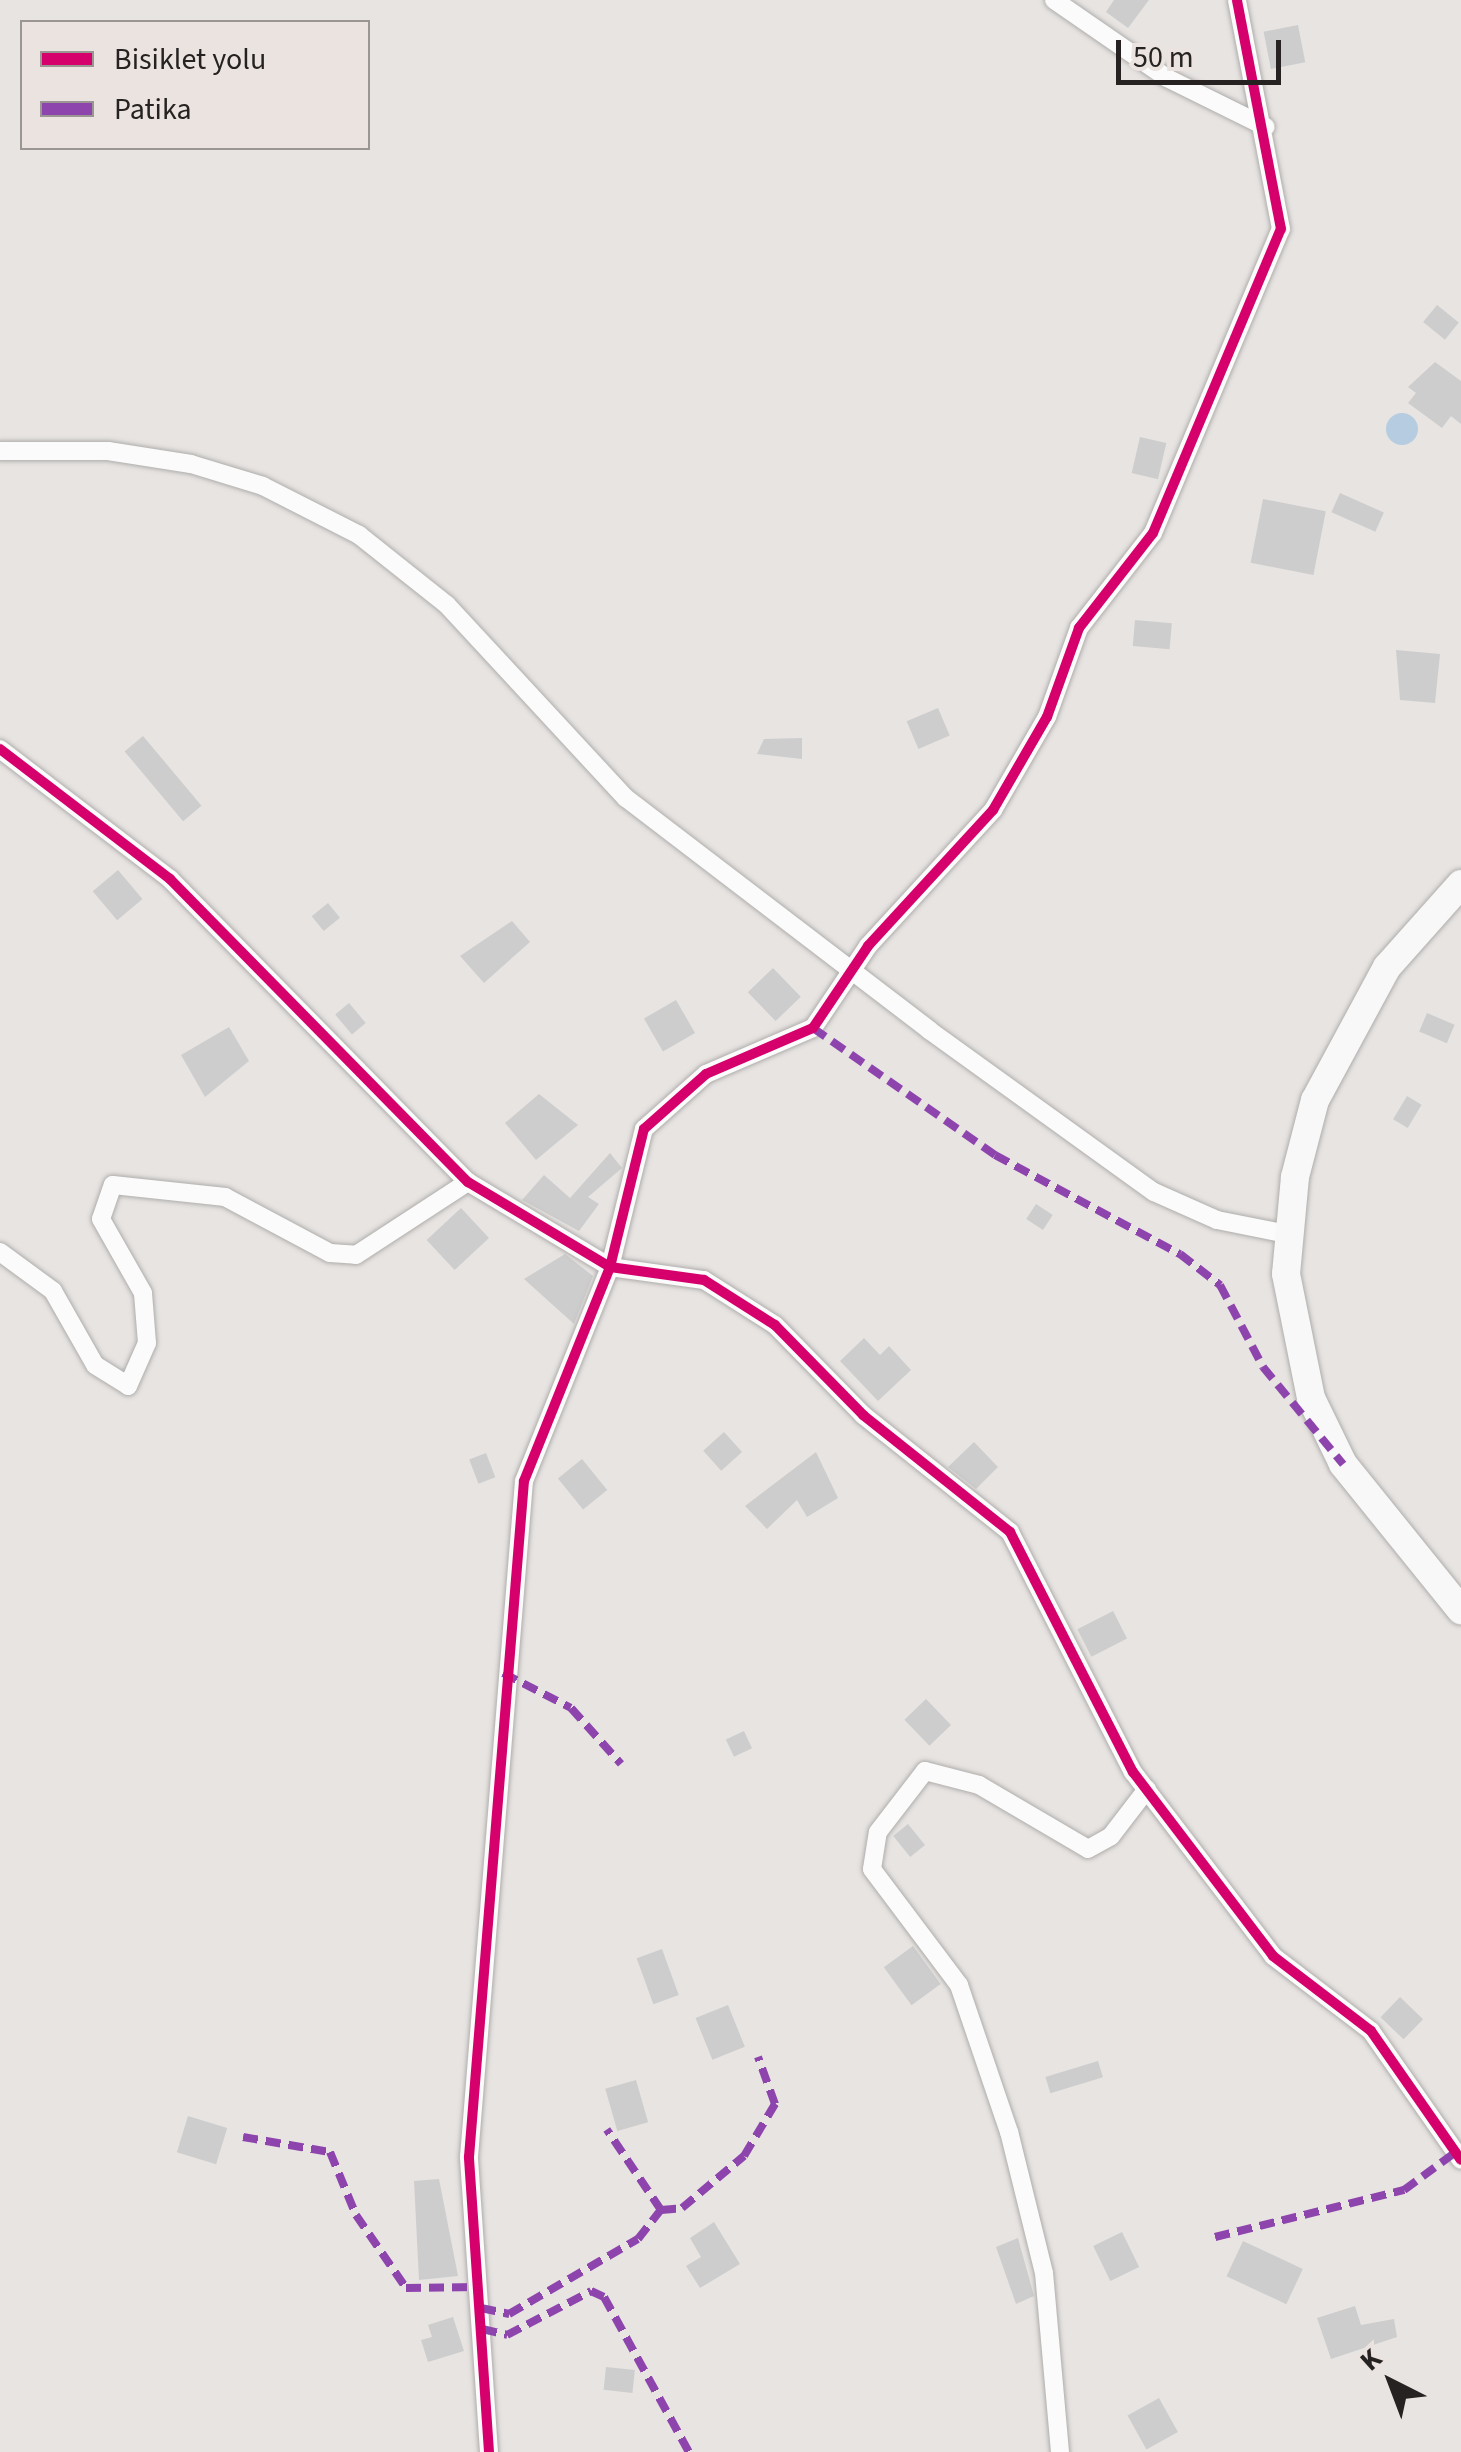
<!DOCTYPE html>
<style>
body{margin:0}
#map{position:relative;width:1461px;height:2452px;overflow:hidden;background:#e7e4e2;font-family:"Source Sans 3",sans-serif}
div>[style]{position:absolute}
.water>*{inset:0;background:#b6cce0}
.round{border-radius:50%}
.building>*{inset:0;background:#cecdce;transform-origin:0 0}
.roads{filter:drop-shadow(0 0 2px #afadab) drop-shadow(0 0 2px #afadab)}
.street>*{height:18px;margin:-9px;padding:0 9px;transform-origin:9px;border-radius:9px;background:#fbfbfb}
.secondary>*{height:28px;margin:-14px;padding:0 14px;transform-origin:14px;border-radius:14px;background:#f8f8f9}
.quiet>*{height:8px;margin-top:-4px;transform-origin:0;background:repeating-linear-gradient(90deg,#8e44ad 0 15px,transparent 0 23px)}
.cycleway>*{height:10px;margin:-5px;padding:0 5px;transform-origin:5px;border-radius:5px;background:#d6006c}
span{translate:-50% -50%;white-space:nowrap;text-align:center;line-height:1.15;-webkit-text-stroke:10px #eae3df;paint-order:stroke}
.legend{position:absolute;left:20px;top:20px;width:350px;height:130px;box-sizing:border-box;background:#eae3df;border:2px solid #9b9693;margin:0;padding:12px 18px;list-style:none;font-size:30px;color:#252221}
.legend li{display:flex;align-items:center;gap:20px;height:50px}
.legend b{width:50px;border:2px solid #9b9693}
.north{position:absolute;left:1341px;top:2332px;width:100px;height:100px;-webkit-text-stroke:8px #eae3df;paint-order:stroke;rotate:318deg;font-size:28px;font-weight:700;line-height:40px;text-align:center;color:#252221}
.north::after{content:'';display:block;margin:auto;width:35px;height:45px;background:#252221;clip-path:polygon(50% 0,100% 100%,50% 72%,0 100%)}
.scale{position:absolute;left:1116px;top:40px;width:165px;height:45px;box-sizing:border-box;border:5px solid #252221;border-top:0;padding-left:12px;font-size:30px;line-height:35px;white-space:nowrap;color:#252221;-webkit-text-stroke:8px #eae3df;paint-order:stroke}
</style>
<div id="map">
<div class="water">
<i class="round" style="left:1386px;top:413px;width:32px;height:32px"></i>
</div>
<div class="building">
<i style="clip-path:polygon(1114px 0,1149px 0,1128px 28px,1106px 12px)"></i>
<i style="left:1298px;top:25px;width:38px;height:35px;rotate:79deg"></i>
<i style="left:1437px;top:305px;width:28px;height:22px;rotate:39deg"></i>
<i style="clip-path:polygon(1435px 362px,1461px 381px,1461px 424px,1451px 416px,1442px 428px,1408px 403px,1416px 393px,1408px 387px)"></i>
<i style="left:1140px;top:437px;width:27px;height:37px;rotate:13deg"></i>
<i style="left:1340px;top:493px;width:48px;height:21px;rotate:24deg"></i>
<i style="left:1263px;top:499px;width:64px;height:65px;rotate:11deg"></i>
<i style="left:1135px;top:620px;width:37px;height:26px;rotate:5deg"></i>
<i style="clip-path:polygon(1396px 650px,1440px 654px,1435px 703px,1400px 700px)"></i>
<i style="left:938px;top:708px;width:30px;height:34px;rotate:67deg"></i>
<i style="left:143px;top:736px;width:91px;height:24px;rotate:50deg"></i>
<i style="clip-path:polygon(802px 738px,802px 759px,757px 754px,764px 739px)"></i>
<i style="left:118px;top:870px;width:38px;height:33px;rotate:50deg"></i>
<i style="left:328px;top:903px;width:19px;height:21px;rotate:51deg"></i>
<i style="clip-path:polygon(512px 921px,530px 942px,484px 983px,460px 956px)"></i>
<i style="left:773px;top:968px;width:40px;height:35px;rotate:46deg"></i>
<i style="left:676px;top:1000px;width:38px;height:37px;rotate:60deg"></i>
<i style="left:349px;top:1003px;width:26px;height:18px;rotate:50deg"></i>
<i style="left:1427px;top:1013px;width:30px;height:20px;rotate:23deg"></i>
<i style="clip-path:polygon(229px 1027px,249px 1061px,205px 1097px,181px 1055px)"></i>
<i style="clip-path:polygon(539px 1094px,578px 1125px,536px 1160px,505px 1123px)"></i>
<i style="left:1407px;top:1096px;width:17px;height:27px;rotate:31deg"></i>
<i style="clip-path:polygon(610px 1153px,622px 1168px,588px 1197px,599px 1204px,579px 1231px,522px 1200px,544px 1175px,570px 1198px)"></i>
<i style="left:1036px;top:1204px;width:20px;height:18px;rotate:33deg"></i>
<i style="left:461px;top:1208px;width:41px;height:47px;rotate:47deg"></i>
<i style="clip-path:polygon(565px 1254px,593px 1276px,574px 1324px,524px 1279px)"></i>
<i style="clip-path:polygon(864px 1338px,880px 1355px,889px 1346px,911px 1370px,878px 1401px,840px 1361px)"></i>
<i style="left:724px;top:1432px;width:27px;height:28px;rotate:48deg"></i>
<i style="clip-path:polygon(974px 1442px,998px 1467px,976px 1489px,948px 1467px)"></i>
<i style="clip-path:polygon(816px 1452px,838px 1498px,807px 1517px,797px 1500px,767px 1529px,745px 1506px)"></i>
<i style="left:486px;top:1453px;width:26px;height:18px;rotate:69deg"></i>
<i style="left:582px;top:1459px;width:40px;height:31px;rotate:51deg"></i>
<i style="left:1113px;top:1611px;width:31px;height:40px;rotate:63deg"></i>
<i style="left:926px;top:1699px;width:36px;height:30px;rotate:46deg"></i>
<i style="left:744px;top:1731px;width:19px;height:20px;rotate:65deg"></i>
<i style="left:908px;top:1824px;width:27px;height:19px;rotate:51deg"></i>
<i style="left:913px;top:1946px;width:47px;height:36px;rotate:54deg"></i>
<i style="left:662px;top:1949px;width:49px;height:27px;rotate:70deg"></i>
<i style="left:1400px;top:1997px;width:32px;height:28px;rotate:44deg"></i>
<i style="left:728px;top:2005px;width:45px;height:35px;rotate:68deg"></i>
<i style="left:1098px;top:2061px;width:17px;height:55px;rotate:73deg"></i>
<i style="left:636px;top:2080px;width:44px;height:32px;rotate:74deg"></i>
<i style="left:188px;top:2116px;width:41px;height:38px;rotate:17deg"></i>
<i style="clip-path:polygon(439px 2179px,458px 2276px,419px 2280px,414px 2181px)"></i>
<i style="clip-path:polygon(714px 2222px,740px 2264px,700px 2288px,686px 2266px,701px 2257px,690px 2238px)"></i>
<i style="left:1122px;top:2232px;width:39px;height:32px;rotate:64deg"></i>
<i style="clip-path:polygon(1018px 2238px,1034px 2296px,1016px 2304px,996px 2247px)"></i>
<i style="left:1243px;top:2241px;width:66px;height:39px;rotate:25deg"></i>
<i style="clip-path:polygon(1355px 2306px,1361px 2325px,1394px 2319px,1397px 2337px,1331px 2359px,1317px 2318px)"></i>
<i style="clip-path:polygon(453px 2317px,464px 2351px,428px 2362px,421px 2340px,432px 2337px,428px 2325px)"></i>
<i style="left:606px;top:2367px;width:29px;height:23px;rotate:6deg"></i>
<i style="left:1159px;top:2398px;width:39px;height:36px;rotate:61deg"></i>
</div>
<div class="roads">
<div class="street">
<i style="left:1054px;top:0;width:137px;rotate:34.6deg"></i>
<i style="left:1167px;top:78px;width:110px;rotate:26.3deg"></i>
<i style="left:0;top:451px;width:108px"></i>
<i style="left:108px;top:451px;width:84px;rotate:8.9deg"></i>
<i style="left:191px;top:464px;width:75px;rotate:17deg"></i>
<i style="left:263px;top:486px;width:108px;rotate:27deg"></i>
<i style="left:359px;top:535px;width:112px;rotate:38.5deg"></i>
<i style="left:447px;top:605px;width:263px;rotate:47.2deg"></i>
<i style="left:626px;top:798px;width:382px;rotate:37.4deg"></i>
<i style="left:929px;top:1030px;width:277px;rotate:35.8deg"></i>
<i style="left:1154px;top:1192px;width:69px;rotate:24deg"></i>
<i style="left:1217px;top:1220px;width:71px;rotate:11.3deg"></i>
<i style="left:0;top:749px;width:214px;rotate:37.4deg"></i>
<i style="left:170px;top:879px;width:425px;rotate:45.5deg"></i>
<i style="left:468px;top:1182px;width:165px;rotate:30.9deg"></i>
<i style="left:610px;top:1267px;width:95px;rotate:7.9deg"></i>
<i style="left:704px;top:1280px;width:84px;rotate:32.4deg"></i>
<i style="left:775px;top:1325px;width:126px;rotate:45.6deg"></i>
<i style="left:863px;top:1415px;width:188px;rotate:38.5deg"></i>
<i style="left:1010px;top:1532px;width:270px;rotate:62.9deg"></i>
<i style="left:1133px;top:1772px;width:231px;rotate:52.7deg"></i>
<i style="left:1273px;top:1956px;width:123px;rotate:37.4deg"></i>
<i style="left:1371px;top:2031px;width:157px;rotate:55.1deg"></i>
<i style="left:0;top:1252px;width:66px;rotate:36.3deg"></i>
<i style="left:53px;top:1291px;width:85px;rotate:60.4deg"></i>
<i style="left:95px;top:1365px;width:39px;rotate:32deg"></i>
<i style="left:128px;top:1386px;width:47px;rotate:-66.2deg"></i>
<i style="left:147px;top:1343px;width:50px;rotate:-94.6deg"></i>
<i style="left:143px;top:1293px;width:85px;rotate:-119.6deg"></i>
<i style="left:101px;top:1219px;width:36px;rotate:-71deg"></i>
<i style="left:113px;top:1185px;width:113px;rotate:6.1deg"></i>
<i style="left:225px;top:1197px;width:119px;rotate:28.1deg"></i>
<i style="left:330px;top:1253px;width:26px;rotate:4deg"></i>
<i style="left:356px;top:1255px;width:134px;rotate:-33.1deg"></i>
<i style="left:489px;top:2452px;width:296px;rotate:-93.9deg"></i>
<i style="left:469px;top:2157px;width:678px;rotate:-85.35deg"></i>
<i style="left:524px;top:1481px;width:231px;rotate:-68.1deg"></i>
<i style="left:610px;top:1267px;width:142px;rotate:-76.2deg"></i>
<i style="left:644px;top:1129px;width:83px;rotate:-41.6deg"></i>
<i style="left:706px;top:1074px;width:116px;rotate:-23.3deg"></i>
<i style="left:813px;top:1028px;width:99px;rotate:-56.1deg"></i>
<i style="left:868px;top:946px;width:185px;rotate:-47.4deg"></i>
<i style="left:993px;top:810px;width:108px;rotate:-59.9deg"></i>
<i style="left:1047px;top:717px;width:95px;rotate:-70.2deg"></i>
<i style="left:1079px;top:628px;width:120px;rotate:-52.1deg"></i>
<i style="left:1153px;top:533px;width:330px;rotate:-67.2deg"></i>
<i style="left:1281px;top:229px;width:233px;rotate:-100.9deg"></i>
<i style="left:1060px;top:2452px;width:180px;rotate:-95.1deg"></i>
<i style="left:1044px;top:2273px;width:145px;rotate:-103.9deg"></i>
<i style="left:1009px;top:2132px;width:155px;rotate:-108.8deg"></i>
<i style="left:959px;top:1985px;width:145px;rotate:-126.9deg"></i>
<i style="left:872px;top:1869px;width:37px;rotate:-81deg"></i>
<i style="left:878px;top:1832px;width:77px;rotate:-52.4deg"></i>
<i style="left:925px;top:1771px;width:56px;rotate:14.5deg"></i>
<i style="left:979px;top:1785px;width:126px;rotate:30.4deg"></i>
<i style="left:1088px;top:1849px;width:26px;rotate:-29deg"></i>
<i style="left:1111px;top:1836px;width:59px;rotate:-52.5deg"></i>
</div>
<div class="secondary">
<i style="left:1461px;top:884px;width:111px;rotate:131.7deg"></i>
<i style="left:1387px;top:967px;width:151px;rotate:118.4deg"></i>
<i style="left:1315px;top:1100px;width:80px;rotate:104.6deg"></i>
<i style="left:1295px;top:1177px;width:97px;rotate:95.3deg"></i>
<i style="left:1286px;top:1274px;width:126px;rotate:78.6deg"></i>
<i style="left:1311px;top:1398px;width:73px;rotate:64.1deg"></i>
<i style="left:1343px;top:1464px;width:188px;rotate:51.1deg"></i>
</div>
</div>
<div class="quiet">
<i style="left:813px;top:1028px;width:222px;rotate:34.9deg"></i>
<i style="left:995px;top:1155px;width:210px;rotate:28.2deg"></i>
<i style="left:1180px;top:1254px;width:51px;rotate:37.8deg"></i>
<i style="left:1220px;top:1285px;width:93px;rotate:62.3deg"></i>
<i style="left:1263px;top:1367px;width:126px;rotate:50.5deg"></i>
<i style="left:503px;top:1673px;width:76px;rotate:27.2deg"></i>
<i style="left:571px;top:1708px;width:75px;rotate:48.2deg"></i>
<i style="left:243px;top:2137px;width:88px;rotate:9.8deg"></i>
<i style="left:330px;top:2152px;width:68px;rotate:67.6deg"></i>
<i style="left:356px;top:2215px;width:88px;rotate:55.6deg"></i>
<i style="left:406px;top:2288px;width:73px;rotate:-0.8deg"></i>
<i style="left:661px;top:2210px;width:21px;rotate:-5deg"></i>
<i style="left:682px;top:2208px;width:81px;rotate:-40deg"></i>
<i style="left:744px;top:2156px;width:61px;rotate:-59.2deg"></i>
<i style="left:775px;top:2104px;width:50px;rotate:-109.9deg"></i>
<i style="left:1215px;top:2237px;width:195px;rotate:-14deg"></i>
<i style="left:1404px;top:2190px;width:66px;rotate:-36.3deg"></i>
<i style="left:481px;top:2308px;width:29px;rotate:12deg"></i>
<i style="left:509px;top:2314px;width:149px;rotate:-30.2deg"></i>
<i style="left:638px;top:2239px;width:37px;rotate:-52deg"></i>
<i style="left:661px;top:2210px;width:97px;rotate:-124deg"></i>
<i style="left:482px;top:2329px;width:26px;rotate:13deg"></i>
<i style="left:507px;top:2335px;width:95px;rotate:-27.6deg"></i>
<i style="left:591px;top:2291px;width:14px;rotate:25deg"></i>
<i style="left:604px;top:2297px;width:177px;rotate:61.3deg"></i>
</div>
<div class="cycleway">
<i style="left:0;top:749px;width:214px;rotate:37.4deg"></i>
<i style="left:170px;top:879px;width:425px;rotate:45.5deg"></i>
<i style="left:468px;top:1182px;width:165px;rotate:30.9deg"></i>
<i style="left:610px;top:1267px;width:95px;rotate:7.9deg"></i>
<i style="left:704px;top:1280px;width:84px;rotate:32.4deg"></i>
<i style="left:775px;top:1325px;width:126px;rotate:45.6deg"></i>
<i style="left:863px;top:1415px;width:188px;rotate:38.5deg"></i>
<i style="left:1010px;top:1532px;width:270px;rotate:62.9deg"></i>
<i style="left:1133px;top:1772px;width:231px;rotate:52.7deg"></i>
<i style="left:1273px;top:1956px;width:123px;rotate:37.4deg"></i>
<i style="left:1371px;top:2031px;width:157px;rotate:55.1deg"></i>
<i style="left:489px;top:2452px;width:296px;rotate:-93.9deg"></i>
<i style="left:469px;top:2157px;width:678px;rotate:-85.35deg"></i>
<i style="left:524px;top:1481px;width:231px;rotate:-68.1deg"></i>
<i style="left:610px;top:1267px;width:142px;rotate:-76.2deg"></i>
<i style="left:644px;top:1129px;width:83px;rotate:-41.6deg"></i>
<i style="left:706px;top:1074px;width:116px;rotate:-23.3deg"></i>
<i style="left:813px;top:1028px;width:99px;rotate:-56.1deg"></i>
<i style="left:868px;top:946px;width:185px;rotate:-47.4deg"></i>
<i style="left:993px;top:810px;width:108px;rotate:-59.9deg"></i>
<i style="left:1047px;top:717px;width:95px;rotate:-70.2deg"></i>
<i style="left:1079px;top:628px;width:120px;rotate:-52.1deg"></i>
<i style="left:1153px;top:533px;width:330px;rotate:-67.2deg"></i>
<i style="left:1281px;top:229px;width:233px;rotate:-100.9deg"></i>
</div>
<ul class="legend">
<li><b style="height:12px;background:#d6006c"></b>Bisiklet yolu</li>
<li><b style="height:12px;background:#8e44ad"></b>Patika</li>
</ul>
<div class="north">K</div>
<div class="scale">50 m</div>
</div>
